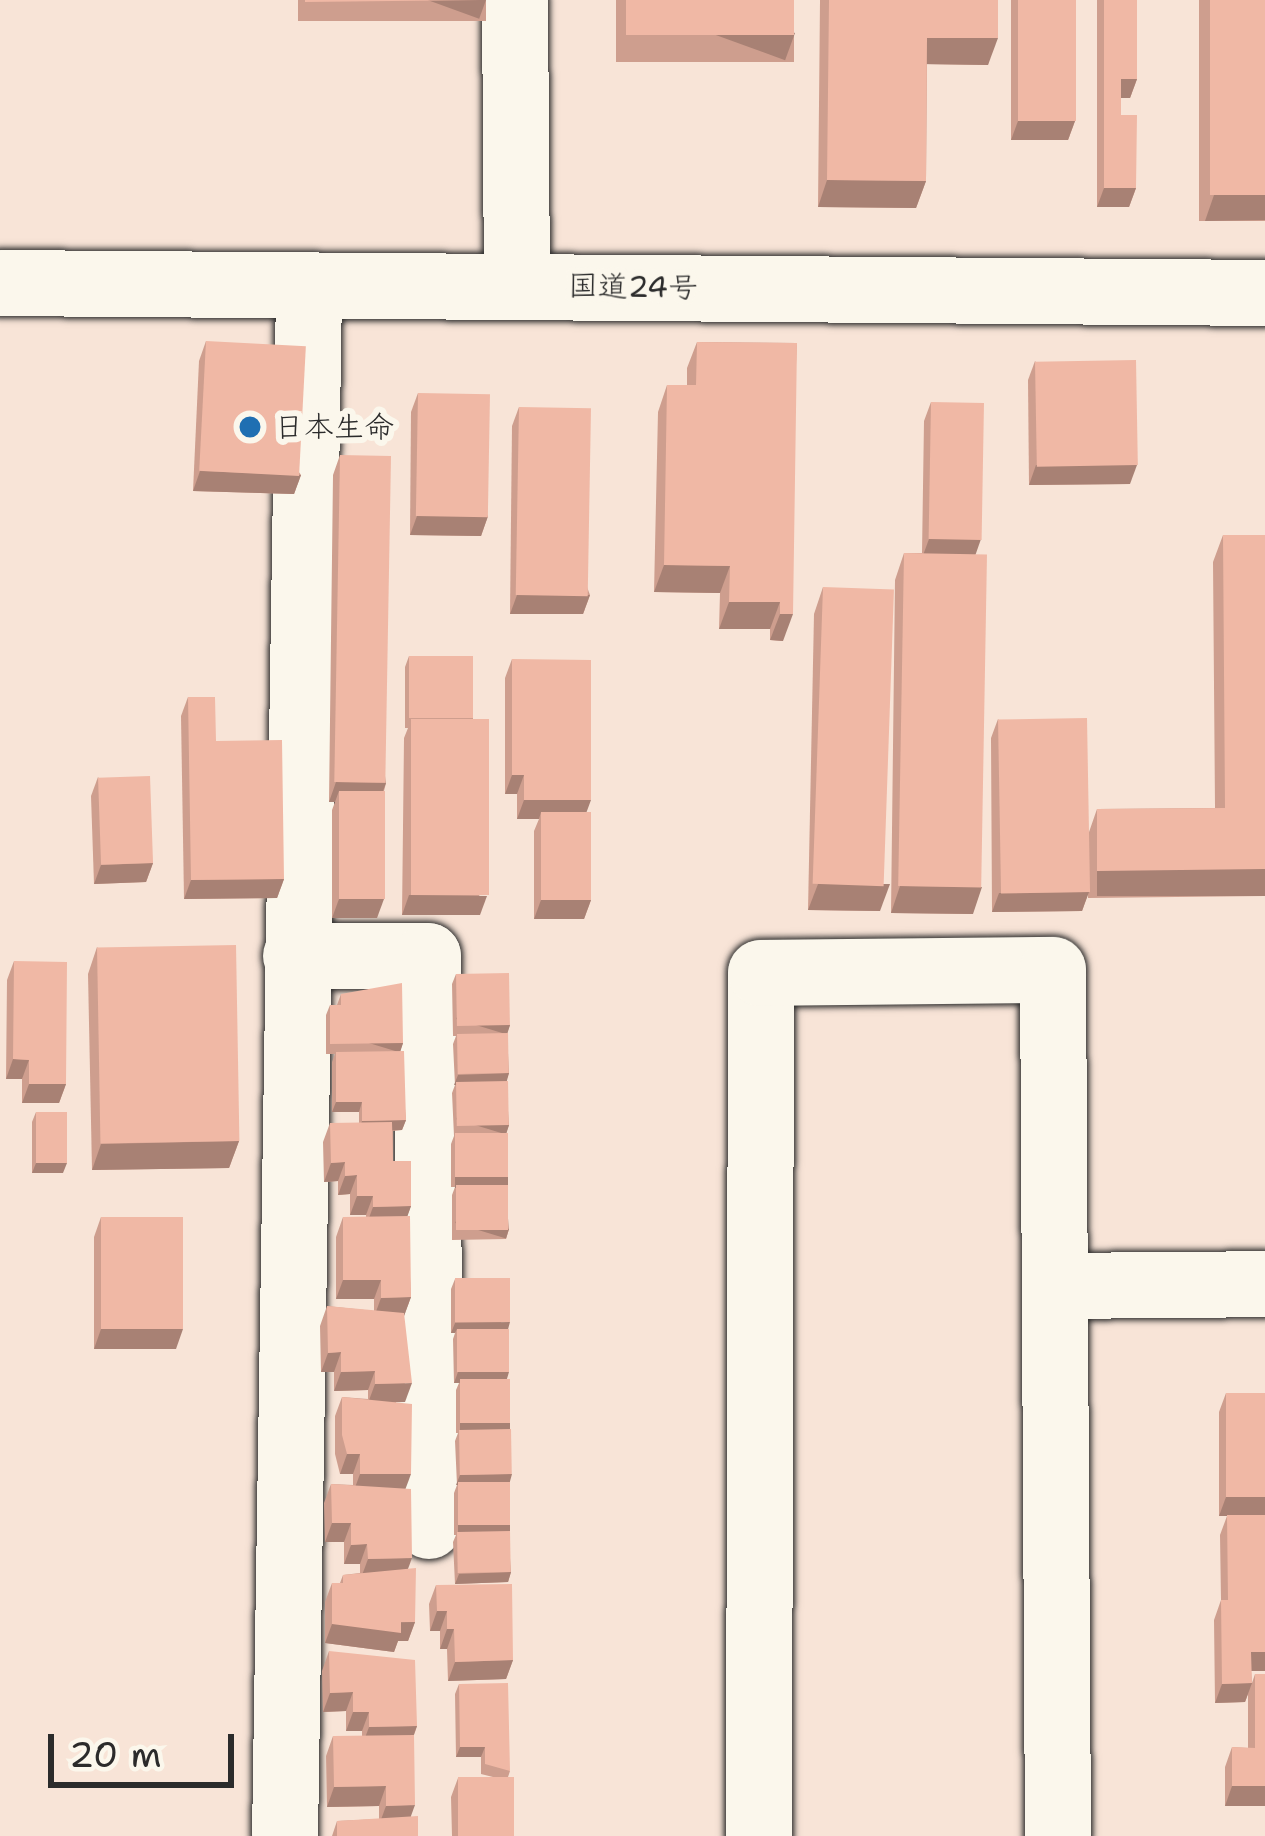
<!DOCTYPE html>
<meta charset="utf-8">
<style>
body{margin:0}
#map{position:relative;width:1265px;height:1836px;overflow:hidden;background:#f8e4d7;font-family:"Shantell Sans","Klee One",sans-serif}
div>[style]{position:absolute}
.roads{filter:drop-shadow(0 0 3px #2b2b2b) drop-shadow(0 0 3px #2b2b2b)}
.minor>*{height:66px;margin:-33px;padding:0 33px;transform-origin:33px;border-radius:33px;background:#fbf7ec}
.highway>*{height:66px;margin:-33px;padding:0 33px;transform-origin:33px;border-radius:33px;background:#fbf7ec}
.wall>*{inset:0;background:#ce9e8e;transform-origin:0 0}
.shaded-wall>*{inset:0;background:#a88174;transform-origin:0 0}
.building>*{inset:0;background:#f0b8a5;transform-origin:0 0}
.dots>*{width:33px;height:33px;translate:-50% -50%;box-sizing:border-box;border:6px solid #fbf7ec;border-radius:50%}
span{translate:-50% -50%;white-space:nowrap;text-align:center;line-height:1.15;-webkit-text-stroke:12px #fbf7ec;paint-order:stroke}
.street-label{font-size:30px;color:#2b2b2b}
.poi-label{font-size:30px;color:#2b2b2b}
.left{translate:0 -50%;text-align:left}
.scale{position:absolute;left:48px;top:1734px;width:186px;height:54px;box-sizing:border-box;border:6px solid #2b2b2b;border-top:0;padding-left:15px;font-size:36px;line-height:42px;white-space:nowrap;color:#2b2b2b;-webkit-text-stroke:9px #fbf7ec;paint-order:stroke}
</style>
<div id="map">
<div class="roads">
<div class="minor">
<i style="left:515px;top:0;width:286px;rotate:89.6deg"></i>
<i style="left:296px;top:956px;width:132px"></i>
<i style="left:428px;top:956px;width:570px;rotate:89.9deg"></i>
<i style="left:1055px;top:1286px;width:210px;rotate:-0.5deg"></i>
<i style="left:285px;top:1836px;width:1550px;rotate:-89.11deg"></i>
<i style="left:759px;top:1836px;width:863px;rotate:-89.87deg"></i>
<i style="left:761px;top:973px;width:292px;rotate:-0.6deg"></i>
<i style="left:1053px;top:970px;width:866px;rotate:89.67deg"></i>
</div>
<div class="highway">
<i style="left:0;top:283px;width:1265px;rotate:0.45deg"></i>
</div>
</div>
<div class="wall">
<i style="left:298px;top:0;width:188px;height:21px"></i>
<i style="left:616px;top:0;width:178px;height:62px"></i>
<i style="clip-path:polygon(820px 0,998px 0,988px 65px,927px 64px,926px 181px,916px 208px,818px 207px)"></i>
<i style="clip-path:polygon(1011px 0,1076px 0,1075px 121px,1068px 140px,1011px 140px)"></i>
<i style="clip-path:polygon(1097px 0,1137px 0,1137px 79px,1130px 98px,1121px 98px,1121px 115px,1136px 188px,1129px 207px,1097px 207px)"></i>
<i style="left:1199px;top:0;width:66px;height:221px"></i>
<i style="clip-path:polygon(206px 341px,301px 475px,294px 494px,193px 491px,199px 361px)"></i>
<i style="clip-path:polygon(697px 342px,797px 343px,783px 641px,770px 640px,770px 629px,719px 629px,720px 593px,654px 592px,658px 412px,667px 385px,687px 385px,687px 368px)"></i>
<i style="clip-path:polygon(1035px 361px,1130px 484px,1029px 485px,1028px 380px)"></i>
<i style="clip-path:polygon(418px 393px,488px 516px,481px 536px,410px 535px,411px 412px)"></i>
<i style="clip-path:polygon(931px 402px,975px 554px,973px 914px,891px 913px,895px 580px,904px 553px,922px 553px,924px 421px)"></i>
<i style="clip-path:polygon(519px 407px,590px 595px,583px 614px,510px 614px,512px 426px)"></i>
<i style="clip-path:polygon(340px 455px,386px 783px,384px 791px,377px 918px,332px 918px,332px 810px,335px 802px,329px 802px,333px 475px)"></i>
<i style="clip-path:polygon(1223px 535px,1265px 535px,1265px 896px,1088px 898px,1088px 894px,1082px 911px,992px 912px,991px 738px,998px 719px,1088px 835px,1097px 809px,1215px 808px,1213px 562px)"></i>
<i style="clip-path:polygon(823px 587px,880px 911px,808px 910px,814px 614px)"></i>
<i style="clip-path:polygon(409px 656px,473px 718px,480px 915px,402px 915px,404px 738px,408px 728px,405px 728px,405px 667px)"></i>
<i style="clip-path:polygon(512px 659px,586px 812px,591px 900px,584px 919px,534px 919px,534px 831px,539px 819px,517px 819px,517px 794px,505px 794px,505px 678px)"></i>
<i style="clip-path:polygon(188px 697px,216px 741px,284px 879px,277px 898px,184px 899px,181px 716px)"></i>
<i style="clip-path:polygon(98px 777px,153px 863px,146px 882px,94px 884px,91px 796px)"></i>
<i style="clip-path:polygon(97px 947px,239px 1141px,229px 1168px,92px 1170px,88px 974px)"></i>
<i style="clip-path:polygon(14px 961px,66px 1084px,59px 1103px,22px 1103px,22px 1079px,6px 1079px,7px 980px)"></i>
<i style="clip-path:polygon(456px 974px,510px 1025px,507px 1033px,509px 1073px,506px 1081px,509px 1125px,506px 1133px,505px 1185px,509px 1229px,506px 1239px,452px 1240px,452px 1195px,455px 1187px,451px 1187px,451px 1144px,454px 1136px,452px 1093px,455px 1085px,453px 1044px,456px 1036px,453px 1036px,452px 984px)"></i>
<i style="clip-path:polygon(341px 994px,403px 1043px,400px 1051px,406px 1120px,402px 1130px,393px 1131px,393px 1161px,411px 1206px,407px 1216px,411px 1297px,404px 1316px,405px 1402px,396px 1402px,405px 1489px,408px 1569px,415px 1622px,408px 1641px,398px 1641px,394px 1652px,325px 1643px,325px 1602px,332px 1583px,340px 1583px,343px 1575px,360px 1573px,360px 1564px,344px 1564px,344px 1542px,325px 1542px,324px 1503px,331px 1484px,353px 1485px,353px 1474px,340px 1474px,335px 1454px,335px 1416px,342px 1397px,368px 1399px,368px 1390px,334px 1391px,334px 1372px,321px 1372px,320px 1326px,327px 1306px,374px 1311px,374px 1299px,336px 1299px,336px 1237px,343px 1217px,366px 1217px,366px 1215px,350px 1215px,350px 1194px,338px 1195px,338px 1181px,324px 1182px,323px 1142px,330px 1123px,359px 1123px,359px 1112px,332px 1112px,332px 1062px,335px 1054px,326px 1054px,326px 1015px,330px 1005px,337px 1005px)"></i>
<i style="clip-path:polygon(36px 1112px,63px 1173px,32px 1173px,32px 1122px)"></i>
<i style="clip-path:polygon(101px 1217px,176px 1349px,94px 1349px,94px 1237px)"></i>
<i style="clip-path:polygon(455px 1279px,508px 1329px,506px 1379px,510px 1482px,508px 1531px,511px 1572px,508px 1582px,455px 1584px,453px 1542px,456px 1535px,454px 1535px,454px 1493px,457px 1485px,455px 1441px,458px 1433px,456px 1433px,456px 1390px,459px 1383px,454px 1383px,453px 1339px,455px 1333px,451px 1333px,451px 1289px)"></i>
<i style="clip-path:polygon(1226px 1393px,1265px 1393px,1265px 1671px,1251px 1671px,1252px 1683px,1255px 1674px,1265px 1806px,1225px 1806px,1225px 1767px,1232px 1747px,1248px 1748px,1248px 1694px,1245px 1702px,1215px 1703px,1214px 1620px,1221px 1600px,1220px 1535px,1227px 1516px,1219px 1516px,1219px 1412px)"></i>
<i style="clip-path:polygon(436px 1585px,513px 1660px,506px 1679px,448px 1681px,447px 1649px,440px 1649px,440px 1631px,430px 1631px,429px 1604px)"></i>
<i style="clip-path:polygon(329px 1651px,417px 1726px,414px 1735px,411px 1817px,418px 1836px,332px 1836px,337px 1821px,379px 1819px,379px 1806px,327px 1807px,326px 1756px,333px 1736px,362px 1736px,362px 1731px,346px 1731px,346px 1711px,323px 1712px,322px 1671px)"></i>
<i style="clip-path:polygon(459px 1684px,510px 1771px,508px 1777px,514px 1836px,452px 1836px,451px 1797px,458px 1778px,493px 1777px,481px 1774px,481px 1757px,456px 1757px,455px 1694px)"></i>
</div>
<div class="shaded-wall">
<i style="left:486px;top:0;width:20px;height:181px;rotate:110deg"></i>
<i style="left:795px;top:33px;width:29px;height:169px;rotate:110deg"></i>
<i style="clip-path:polygon(927px 38px,998px 38px,988px 65px,917px 64px)"></i>
<i style="clip-path:polygon(1121px 79px,1137px 79px,1130px 98px,1114px 98px)"></i>
<i style="clip-path:polygon(1018px 121px,1075px 121px,1068px 140px,1011px 140px)"></i>
<i style="clip-path:polygon(827px 180px,926px 181px,916px 208px,818px 207px)"></i>
<i style="clip-path:polygon(1104px 188px,1136px 188px,1129px 207px,1097px 207px)"></i>
<i style="clip-path:polygon(1265px 194px,1265px 220px,1205px 221px,1214px 195px)"></i>
<i style="clip-path:polygon(1036px 465px,1137px 465px,1130px 484px,1029px 485px)"></i>
<i style="clip-path:polygon(200px 471px,301px 475px,294px 494px,193px 491px)"></i>
<i style="clip-path:polygon(417px 516px,488px 516px,481px 536px,410px 535px)"></i>
<i style="clip-path:polygon(929px 539px,981px 539px,974px 559px,922px 558px)"></i>
<i style="clip-path:polygon(664px 565px,730px 566px,720px 593px,654px 592px)"></i>
<i style="clip-path:polygon(517px 595px,590px 595px,583px 614px,510px 614px)"></i>
<i style="clip-path:polygon(729px 602px,780px 602px,770px 629px,719px 629px)"></i>
<i style="clip-path:polygon(780px 614px,793px 614px,783px 641px,770px 640px)"></i>
<i style="clip-path:polygon(512px 775px,524px 775px,517px 794px,505px 794px)"></i>
<i style="clip-path:polygon(336px 782px,386px 783px,379px 802px,339px 791px,335px 802px,329px 802px)"></i>
<i style="clip-path:polygon(524px 800px,591px 800px,584px 819px,541px 812px,539px 819px,517px 819px)"></i>
<i style="clip-path:polygon(153px 863px,146px 882px,94px 884px,101px 865px)"></i>
<i style="left:1265px;top:869px;width:27px;height:168px;rotate:90deg"></i>
<i style="clip-path:polygon(284px 879px,277px 898px,184px 899px,191px 880px)"></i>
<i style="clip-path:polygon(818px 884px,890px 884px,880px 911px,808px 910px)"></i>
<i style="clip-path:polygon(900px 886px,982px 887px,973px 914px,891px 913px)"></i>
<i style="clip-path:polygon(1089px 892px,1082px 911px,992px 912px,999px 893px)"></i>
<i style="clip-path:polygon(409px 895px,487px 896px,480px 915px,402px 915px)"></i>
<i style="clip-path:polygon(339px 899px,384px 899px,377px 918px,332px 918px)"></i>
<i style="clip-path:polygon(541px 900px,591px 900px,584px 919px,534px 919px)"></i>
<i style="left:510px;top:1025px;width:10px;height:53px;rotate:107deg"></i>
<i style="left:403px;top:1043px;width:10px;height:73px;rotate:107deg"></i>
<i style="clip-path:polygon(13px 1059px,29px 1060px,22px 1079px,6px 1079px)"></i>
<i style="clip-path:polygon(509px 1073px,506px 1084px,454px 1085px,458px 1075px)"></i>
<i style="clip-path:polygon(29px 1084px,66px 1084px,59px 1103px,22px 1103px)"></i>
<i style="clip-path:polygon(336px 1102px,362px 1102px,359px 1112px,332px 1112px)"></i>
<i style="clip-path:polygon(406px 1120px,402px 1130px,359px 1131px,362px 1121px)"></i>
<i style="left:509px;top:1125px;width:10px;height:52px;rotate:107deg"></i>
<i style="clip-path:polygon(239px 1141px,229px 1168px,92px 1170px,101px 1144px)"></i>
<i style="clip-path:polygon(345px 1162px,338px 1181px,324px 1182px,331px 1163px)"></i>
<i style="clip-path:polygon(36px 1163px,67px 1163px,63px 1173px,32px 1173px)"></i>
<i style="clip-path:polygon(357px 1175px,350px 1194px,338px 1195px,345px 1176px)"></i>
<i style="left:455px;top:1177px;width:53px;height:11px"></i>
<i style="clip-path:polygon(357px 1196px,373px 1196px,366px 1215px,350px 1215px)"></i>
<i style="clip-path:polygon(411px 1206px,404px 1226px,366px 1226px,373px 1207px)"></i>
<i style="left:509px;top:1229px;width:10px;height:53px;rotate:107deg"></i>
<i style="clip-path:polygon(343px 1280px,381px 1280px,374px 1299px,336px 1299px)"></i>
<i style="clip-path:polygon(411px 1297px,404px 1316px,374px 1317px,381px 1298px)"></i>
<i style="clip-path:polygon(510px 1322px,507px 1333px,457px 1329px,455px 1333px,451px 1333px,455px 1323px)"></i>
<i style="clip-path:polygon(101px 1329px,183px 1329px,176px 1349px,94px 1349px)"></i>
<i style="clip-path:polygon(341px 1352px,334px 1372px,321px 1372px,328px 1353px)"></i>
<i style="clip-path:polygon(375px 1371px,368px 1390px,334px 1391px,341px 1372px)"></i>
<i style="clip-path:polygon(458px 1372px,509px 1372px,506px 1382px,454px 1383px)"></i>
<i style="clip-path:polygon(412px 1383px,405px 1402px,368px 1403px,375px 1384px)"></i>
<i style="left:460px;top:1423px;width:50px;height:11px"></i>
<i style="clip-path:polygon(347px 1454px,360px 1454px,353px 1474px,340px 1474px)"></i>
<i style="clip-path:polygon(360px 1474px,411px 1474px,404px 1493px,353px 1493px)"></i>
<i style="clip-path:polygon(512px 1474px,509px 1485px,456px 1485px,460px 1475px)"></i>
<i style="clip-path:polygon(1226px 1497px,1265px 1497px,1265px 1516px,1219px 1516px)"></i>
<i style="clip-path:polygon(332px 1523px,351px 1523px,344px 1542px,325px 1542px)"></i>
<i style="left:458px;top:1525px;width:52px;height:11px"></i>
<i style="clip-path:polygon(367px 1544px,360px 1564px,344px 1564px,351px 1545px)"></i>
<i style="clip-path:polygon(412px 1558px,405px 1577px,361px 1578px,368px 1559px)"></i>
<i style="clip-path:polygon(511px 1572px,508px 1582px,455px 1584px,459px 1574px)"></i>
<i style="clip-path:polygon(437px 1611px,447px 1611px,440px 1631px,430px 1631px)"></i>
<i style="clip-path:polygon(415px 1622px,408px 1641px,398px 1641px,394px 1652px,325px 1643px,332px 1624px)"></i>
<i style="clip-path:polygon(447px 1629px,454px 1629px,447px 1649px,440px 1649px)"></i>
<i style="clip-path:polygon(1251px 1652px,1265px 1652px,1265px 1671px,1244px 1671px)"></i>
<i style="clip-path:polygon(513px 1660px,506px 1679px,448px 1681px,455px 1662px)"></i>
<i style="clip-path:polygon(1252px 1683px,1245px 1702px,1215px 1703px,1222px 1684px)"></i>
<i style="clip-path:polygon(353px 1692px,346px 1711px,323px 1712px,330px 1693px)"></i>
<i style="clip-path:polygon(353px 1712px,369px 1712px,362px 1731px,346px 1731px)"></i>
<i style="clip-path:polygon(417px 1726px,410px 1745px,362px 1746px,369px 1727px)"></i>
<i style="clip-path:polygon(460px 1747px,485px 1747px,481px 1757px,456px 1757px)"></i>
<i style="clip-path:polygon(386px 1786px,379px 1806px,327px 1807px,334px 1787px)"></i>
<i style="clip-path:polygon(1232px 1786px,1265px 1786px,1265px 1806px,1225px 1806px)"></i>
<i style="clip-path:polygon(415px 1805px,408px 1824px,379px 1825px,386px 1806px)"></i>
</div>
<div class="building">
<i style="clip-path:polygon(305px 0,480px 0,305px 2px)"></i>
<i style="left:626px;top:0;width:168px;height:35px"></i>
<i style="clip-path:polygon(829px 0,998px 0,998px 38px,927px 38px,926px 181px,827px 180px)"></i>
<i style="left:1018px;top:0;width:58px;height:121px"></i>
<i style="clip-path:polygon(1104px 0,1137px 0,1137px 79px,1121px 79px,1121px 115px,1137px 115px,1136px 188px,1104px 188px)"></i>
<i style="left:1210px;top:0;width:55px;height:195px"></i>
<i style="left:206px;top:341px;width:100px;height:130px;rotate:3deg"></i>
<i style="clip-path:polygon(697px 342px,797px 343px,793px 614px,780px 614px,780px 602px,729px 602px,730px 566px,664px 565px,667px 385px,696px 385px)"></i>
<i style="left:1136px;top:360px;width:105px;height:101px;rotate:89deg"></i>
<i style="left:418px;top:393px;width:72px;height:123px;rotate:1deg"></i>
<i style="left:931px;top:402px;width:53px;height:137px;rotate:1deg"></i>
<i style="left:519px;top:407px;width:72px;height:188px;rotate:1deg"></i>
<i style="left:340px;top:455px;width:51px;height:327px;rotate:1deg"></i>
<i style="clip-path:polygon(1223px 535px,1265px 535px,1265px 869px,1097px 871px,1097px 809px,1225px 808px)"></i>
<i style="left:904px;top:553px;width:83px;height:333px;rotate:1deg"></i>
<i style="left:823px;top:587px;width:71px;height:297px;rotate:2deg"></i>
<i style="left:409px;top:656px;width:64px;height:62px"></i>
<i style="clip-path:polygon(512px 659px,591px 660px,591px 800px,524px 800px,524px 775px,512px 775px)"></i>
<i style="clip-path:polygon(188px 697px,215px 697px,216px 741px,282px 740px,284px 879px,191px 880px)"></i>
<i style="left:1087px;top:718px;width:174px;height:89px;rotate:89deg"></i>
<i style="left:411px;top:719px;width:78px;height:176px"></i>
<i style="left:150px;top:776px;width:87px;height:52px;rotate:88deg"></i>
<i style="left:339px;top:791px;width:46px;height:108px"></i>
<i style="left:541px;top:812px;width:50px;height:88px"></i>
<i style="left:236px;top:945px;width:196px;height:139px;rotate:89deg"></i>
<i style="clip-path:polygon(14px 961px,67px 962px,66px 1084px,29px 1084px,29px 1060px,13px 1059px)"></i>
<i style="left:509px;top:973px;width:52px;height:53px;rotate:89deg"></i>
<i style="clip-path:polygon(402px 983px,403px 1043px,330px 1044px,330px 1005px,341px 1005px,341px 994px)"></i>
<i style="left:508px;top:1033px;width:40px;height:51px;rotate:89deg"></i>
<i style="clip-path:polygon(404px 1051px,406px 1120px,362px 1121px,362px 1102px,336px 1102px,336px 1052px)"></i>
<i style="left:508px;top:1081px;width:44px;height:52px;rotate:89deg"></i>
<i style="left:36px;top:1112px;width:31px;height:51px"></i>
<i style="clip-path:polygon(392px 1122px,393px 1161px,411px 1161px,411px 1206px,373px 1207px,373px 1196px,357px 1196px,357px 1175px,345px 1176px,345px 1162px,331px 1163px,330px 1123px)"></i>
<i style="left:508px;top:1133px;width:44px;height:53px;rotate:90deg"></i>
<i style="left:456px;top:1185px;width:52px;height:45px"></i>
<i style="clip-path:polygon(410px 1216px,411px 1297px,381px 1298px,381px 1280px,343px 1280px,343px 1217px)"></i>
<i style="left:101px;top:1217px;width:82px;height:112px"></i>
<i style="left:510px;top:1278px;width:44px;height:55px;rotate:90deg"></i>
<i style="clip-path:polygon(327px 1306px,404px 1313px,412px 1383px,375px 1384px,375px 1371px,341px 1372px,341px 1352px,328px 1353px)"></i>
<i style="left:457px;top:1329px;width:52px;height:43px"></i>
<i style="left:510px;top:1379px;width:44px;height:50px;rotate:90deg"></i>
<i style="left:1226px;top:1393px;width:39px;height:104px"></i>
<i style="clip-path:polygon(342px 1397px,412px 1404px,411px 1474px,360px 1474px,360px 1454px,347px 1454px,342px 1435px)"></i>
<i style="left:511px;top:1429px;width:45px;height:52px;rotate:89deg"></i>
<i style="left:510px;top:1482px;width:43px;height:52px;rotate:90deg"></i>
<i style="clip-path:polygon(331px 1484px,411px 1489px,412px 1558px,368px 1559px,367px 1544px,351px 1545px,351px 1523px,332px 1523px)"></i>
<i style="clip-path:polygon(1227px 1515px,1265px 1515px,1265px 1652px,1251px 1652px,1252px 1683px,1222px 1684px,1221px 1600px,1228px 1600px)"></i>
<i style="left:510px;top:1531px;width:41px;height:53px;rotate:89deg"></i>
<i style="clip-path:polygon(416px 1568px,415px 1622px,401px 1622px,401px 1633px,332px 1624px,332px 1583px,343px 1583px,343px 1575px)"></i>
<i style="clip-path:polygon(512px 1584px,513px 1660px,455px 1662px,454px 1629px,447px 1629px,447px 1611px,437px 1611px,436px 1585px)"></i>
<i style="clip-path:polygon(329px 1651px,415px 1660px,417px 1726px,369px 1727px,369px 1712px,353px 1712px,353px 1692px,330px 1693px)"></i>
<i style="clip-path:polygon(1255px 1674px,1265px 1674px,1265px 1786px,1232px 1786px,1232px 1747px,1255px 1748px)"></i>
<i style="clip-path:polygon(508px 1683px,510px 1771px,485px 1764px,485px 1747px,460px 1747px,459px 1684px)"></i>
<i style="clip-path:polygon(414px 1735px,415px 1805px,386px 1806px,386px 1786px,334px 1787px,333px 1736px)"></i>
<i style="left:514px;top:1777px;width:59px;height:56px;rotate:90deg"></i>
<i style="clip-path:polygon(418px 1816px,418px 1836px,337px 1836px,337px 1821px)"></i>
</div>
<div class="dots">
<i style="left:250px;top:427px;background:#1f6fb2"></i>
</div>
<div class="street-label">
<span style="left:633px;top:287px;rotate:1deg">国道24号</span>
</div>
<div class="poi-label">
<span class="left" style="left:274px;top:427px">日本生命</span>
</div>
<div class="scale">20 m</div>
</div>
